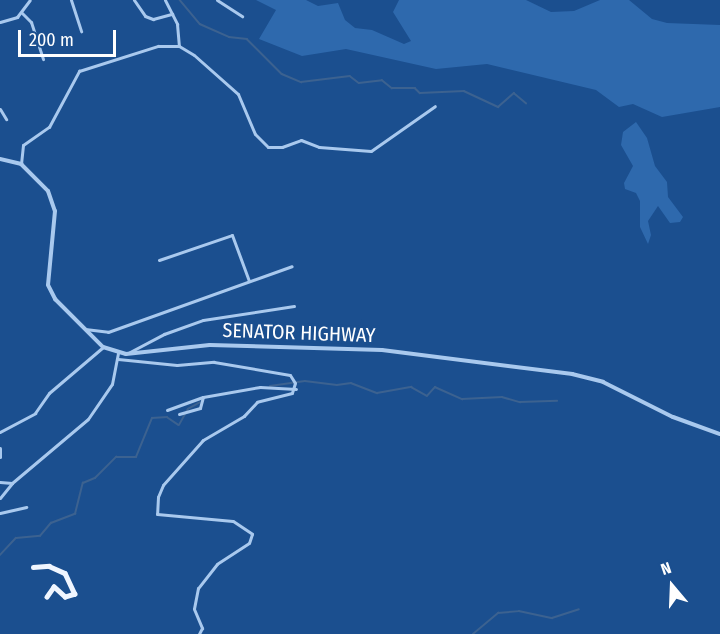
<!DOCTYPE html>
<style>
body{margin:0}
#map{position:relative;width:720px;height:634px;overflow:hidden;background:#1b4f8f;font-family:"Fira Sans Condensed",sans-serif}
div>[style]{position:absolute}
.green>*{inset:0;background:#2e69ad}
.stream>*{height:1.5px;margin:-0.75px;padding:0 0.75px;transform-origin:0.75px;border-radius:0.75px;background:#3c6290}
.minor>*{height:3px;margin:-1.5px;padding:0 1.5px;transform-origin:1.5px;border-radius:1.5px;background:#a9c9ee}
.tertiary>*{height:4px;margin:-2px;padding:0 2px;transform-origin:2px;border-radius:2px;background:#a9c9ee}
.primary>*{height:4.5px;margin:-2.25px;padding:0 2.25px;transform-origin:2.25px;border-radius:2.25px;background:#f0f6ff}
span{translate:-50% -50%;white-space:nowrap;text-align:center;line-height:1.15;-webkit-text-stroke:5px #1b4f8f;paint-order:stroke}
.street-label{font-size:20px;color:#fff}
.north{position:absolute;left:642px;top:556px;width:60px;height:60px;-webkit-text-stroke:4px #1b4f8f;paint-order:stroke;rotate:341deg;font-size:16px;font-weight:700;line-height:24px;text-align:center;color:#fff}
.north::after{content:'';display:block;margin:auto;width:21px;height:27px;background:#fff;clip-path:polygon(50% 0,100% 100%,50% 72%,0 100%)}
.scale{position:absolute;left:18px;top:30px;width:98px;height:27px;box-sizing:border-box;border:3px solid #fff;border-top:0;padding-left:8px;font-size:18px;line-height:21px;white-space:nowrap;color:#fff;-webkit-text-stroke:4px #1b4f8f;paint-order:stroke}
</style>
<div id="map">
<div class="green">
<i style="clip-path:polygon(256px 0,306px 0,318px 6px,338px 3px,345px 20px,355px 28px,372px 30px,404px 44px,411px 41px,393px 12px,399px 0,526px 0,551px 12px,574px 11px,600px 0,629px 0,652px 19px,667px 23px,720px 25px,720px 107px,662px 117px,633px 104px,619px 107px,596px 90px,487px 64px,436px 69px,346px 49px,302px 56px,259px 39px,276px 10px)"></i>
<i style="clip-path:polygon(636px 122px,647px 138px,655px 166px,667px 182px,668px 197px,683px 217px,680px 222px,670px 223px,658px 206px,648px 221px,651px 235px,648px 244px,640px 227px,640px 201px,636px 193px,625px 189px,624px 183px,633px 166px,621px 145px,623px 132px)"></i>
</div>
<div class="stream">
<i style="left:180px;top:0;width:31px;rotate:50deg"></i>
<i style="left:200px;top:24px;width:32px;rotate:24deg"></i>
<i style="left:229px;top:37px;width:18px;rotate:6deg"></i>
<i style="left:247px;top:39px;width:49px;rotate:45deg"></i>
<i style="left:282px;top:74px;width:21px;rotate:23deg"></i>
<i style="left:301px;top:82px;width:49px;rotate:-7deg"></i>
<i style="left:350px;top:76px;width:11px;rotate:38deg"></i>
<i style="left:359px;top:83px;width:23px;rotate:-7deg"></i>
<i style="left:382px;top:80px;width:13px;rotate:39deg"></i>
<i style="left:392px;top:88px;width:23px"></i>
<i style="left:415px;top:88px;width:7px;rotate:45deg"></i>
<i style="left:420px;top:93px;width:44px;rotate:-2.6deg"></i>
<i style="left:464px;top:91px;width:38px;rotate:25deg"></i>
<i style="left:498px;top:107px;width:21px;rotate:-41deg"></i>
<i style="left:514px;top:93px;width:16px;rotate:40deg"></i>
<i style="left:270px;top:386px;width:35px;rotate:-8deg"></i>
<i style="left:305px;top:381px;width:32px;rotate:7deg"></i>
<i style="left:337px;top:385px;width:14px;rotate:-8deg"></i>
<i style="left:351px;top:383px;width:28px;rotate:21deg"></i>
<i style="left:377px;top:393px;width:35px;rotate:-10deg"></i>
<i style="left:411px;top:387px;width:18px;rotate:29deg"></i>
<i style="left:427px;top:396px;width:12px;rotate:-48deg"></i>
<i style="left:435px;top:387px;width:30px;rotate:24deg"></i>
<i style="left:462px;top:399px;width:40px;rotate:-2.9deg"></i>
<i style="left:502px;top:397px;width:19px;rotate:16deg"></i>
<i style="left:520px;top:402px;width:37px;rotate:-2deg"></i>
<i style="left:0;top:555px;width:23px;rotate:-47deg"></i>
<i style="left:16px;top:538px;width:24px;rotate:-5deg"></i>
<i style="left:40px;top:536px;width:17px;rotate:-50deg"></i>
<i style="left:51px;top:523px;width:26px;rotate:-21deg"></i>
<i style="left:75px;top:514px;width:32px;rotate:-76deg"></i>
<i style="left:83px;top:483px;width:13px;rotate:-23deg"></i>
<i style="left:95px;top:478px;width:30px;rotate:-45deg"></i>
<i style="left:116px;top:457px;width:20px"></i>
<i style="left:136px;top:457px;width:42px;rotate:-67.7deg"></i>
<i style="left:152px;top:418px;width:15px;rotate:-4deg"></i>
<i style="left:167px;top:417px;width:14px;rotate:34deg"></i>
<i style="left:179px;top:425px;width:18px;rotate:-61deg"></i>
<i style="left:188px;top:409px;width:13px;rotate:-29deg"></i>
<i style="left:473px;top:634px;width:33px;rotate:-40deg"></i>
<i style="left:498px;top:613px;width:21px;rotate:-5deg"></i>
<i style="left:519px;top:611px;width:34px;rotate:12deg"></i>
<i style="left:552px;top:618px;width:28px;rotate:-18deg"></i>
</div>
<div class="minor">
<i style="left:71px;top:0;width:33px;rotate:72deg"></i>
<i style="left:134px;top:0;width:19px;rotate:55deg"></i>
<i style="left:145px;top:16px;width:9px;rotate:21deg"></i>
<i style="left:153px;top:19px;width:20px;rotate:-15deg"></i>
<i style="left:165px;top:0;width:27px;rotate:63deg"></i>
<i style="left:177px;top:24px;width:22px;rotate:85deg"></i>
<i style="left:217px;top:0;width:30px;rotate:33deg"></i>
<i style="left:22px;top:13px;width:13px;rotate:45deg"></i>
<i style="left:31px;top:22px;width:39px;rotate:72deg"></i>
<i style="left:0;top:22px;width:18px;rotate:-16deg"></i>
<i style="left:17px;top:17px;width:21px;rotate:-53deg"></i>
<i style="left:0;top:109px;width:12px;rotate:59deg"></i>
<i style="left:21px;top:164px;width:19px;rotate:-84deg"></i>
<i style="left:23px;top:145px;width:32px;rotate:-35deg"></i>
<i style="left:49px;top:127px;width:64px;rotate:-61.8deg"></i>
<i style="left:79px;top:71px;width:83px;rotate:-17.6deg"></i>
<i style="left:158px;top:46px;width:21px"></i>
<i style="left:179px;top:46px;width:17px;rotate:31deg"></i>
<i style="left:194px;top:55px;width:59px;rotate:41.6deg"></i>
<i style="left:238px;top:94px;width:43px;rotate:67deg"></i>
<i style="left:255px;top:134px;width:18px;rotate:45deg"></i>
<i style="left:268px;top:147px;width:14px"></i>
<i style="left:282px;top:147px;width:20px;rotate:-20deg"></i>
<i style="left:301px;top:140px;width:19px;rotate:21deg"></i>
<i style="left:319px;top:147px;width:52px;rotate:4.4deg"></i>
<i style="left:371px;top:151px;width:78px;rotate:-35.1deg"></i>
<i style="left:159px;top:260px;width:77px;rotate:-18.9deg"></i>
<i style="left:232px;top:235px;width:49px;rotate:69.7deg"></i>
<i style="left:85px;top:329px;width:23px;rotate:7deg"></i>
<i style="left:108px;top:332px;width:195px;rotate:-19.7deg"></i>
<i style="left:128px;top:353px;width:41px;rotate:-27.8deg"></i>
<i style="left:164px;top:334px;width:41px;rotate:-19.7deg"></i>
<i style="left:203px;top:320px;width:92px;rotate:-8.7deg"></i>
<i style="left:118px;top:359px;width:59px;rotate:5.8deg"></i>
<i style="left:177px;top:365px;width:37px;rotate:-5deg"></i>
<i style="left:214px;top:362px;width:77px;rotate:9.7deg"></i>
<i style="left:290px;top:375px;width:9px;rotate:58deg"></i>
<i style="left:295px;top:383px;width:10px;rotate:107deg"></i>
<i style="left:292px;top:393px;width:36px;rotate:166deg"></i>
<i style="left:257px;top:402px;width:19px;rotate:133deg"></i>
<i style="left:244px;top:416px;width:48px;rotate:149.7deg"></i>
<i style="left:203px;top:440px;width:60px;rotate:131.6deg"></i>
<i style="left:163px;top:485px;width:13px;rotate:113deg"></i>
<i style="left:158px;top:497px;width:17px;rotate:93deg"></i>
<i style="left:157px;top:514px;width:76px;rotate:5.3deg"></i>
<i style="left:233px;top:521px;width:23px;rotate:34deg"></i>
<i style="left:252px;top:534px;width:9px;rotate:108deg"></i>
<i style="left:249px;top:543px;width:38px;rotate:147deg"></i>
<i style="left:217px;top:564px;width:31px;rotate:128deg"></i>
<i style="left:198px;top:588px;width:21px;rotate:101deg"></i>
<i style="left:194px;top:609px;width:21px;rotate:67deg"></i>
<i style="left:202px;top:628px;width:7px;rotate:117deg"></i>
<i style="left:167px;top:410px;width:38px;rotate:-20deg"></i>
<i style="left:203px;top:397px;width:58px;rotate:-10deg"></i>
<i style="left:260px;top:387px;width:36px;rotate:3deg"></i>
<i style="left:179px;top:414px;width:22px;rotate:-16deg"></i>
<i style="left:200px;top:408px;width:11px;rotate:-75deg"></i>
<i style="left:0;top:432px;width:40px;rotate:-28deg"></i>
<i style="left:35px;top:413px;width:24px;rotate:-55deg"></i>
<i style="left:49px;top:393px;width:71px;rotate:-40.4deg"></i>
<i style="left:0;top:448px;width:9px;rotate:90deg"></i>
<i style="left:0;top:482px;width:12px;rotate:5deg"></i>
<i style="left:0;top:498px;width:19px;rotate:-51deg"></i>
<i style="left:12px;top:483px;width:99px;rotate:-40.1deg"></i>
<i style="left:88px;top:419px;width:42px;rotate:-55.6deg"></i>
<i style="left:112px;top:384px;width:32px;rotate:-79deg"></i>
<i style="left:0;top:513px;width:27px;rotate:-13deg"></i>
</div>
<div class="tertiary">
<i style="left:0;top:159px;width:22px;rotate:13deg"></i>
<i style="left:21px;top:164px;width:38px;rotate:45deg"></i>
<i style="left:48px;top:191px;width:21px;rotate:71deg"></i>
<i style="left:55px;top:211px;width:74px;rotate:95.4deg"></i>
<i style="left:48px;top:285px;width:16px;rotate:63deg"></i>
<i style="left:55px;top:299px;width:68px;rotate:45deg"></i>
<i style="left:103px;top:347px;width:24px;rotate:17deg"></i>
<i style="left:126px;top:354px;width:84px;rotate:-6.1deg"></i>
<i style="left:210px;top:345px;width:172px;rotate:1.7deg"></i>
<i style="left:382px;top:350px;width:192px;rotate:7.2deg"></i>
<i style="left:572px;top:374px;width:32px;rotate:14deg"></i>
<i style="left:603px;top:382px;width:78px;rotate:26.6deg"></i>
<i style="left:673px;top:417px;width:50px;rotate:19.9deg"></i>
</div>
<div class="primary">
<i style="left:33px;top:567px;width:16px;rotate:-4deg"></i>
<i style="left:49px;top:566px;width:17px;rotate:24deg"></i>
<i style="left:65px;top:573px;width:23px;rotate:65deg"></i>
<i style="left:75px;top:594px;width:10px;rotate:163deg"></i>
<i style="left:65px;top:597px;width:15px;rotate:-138deg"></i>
<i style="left:54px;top:587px;width:12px;rotate:125deg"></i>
</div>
<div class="street-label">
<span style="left:299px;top:333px;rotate:2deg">SENATOR HIGHWAY</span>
</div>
<div class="north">N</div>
<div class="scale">200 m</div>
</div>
